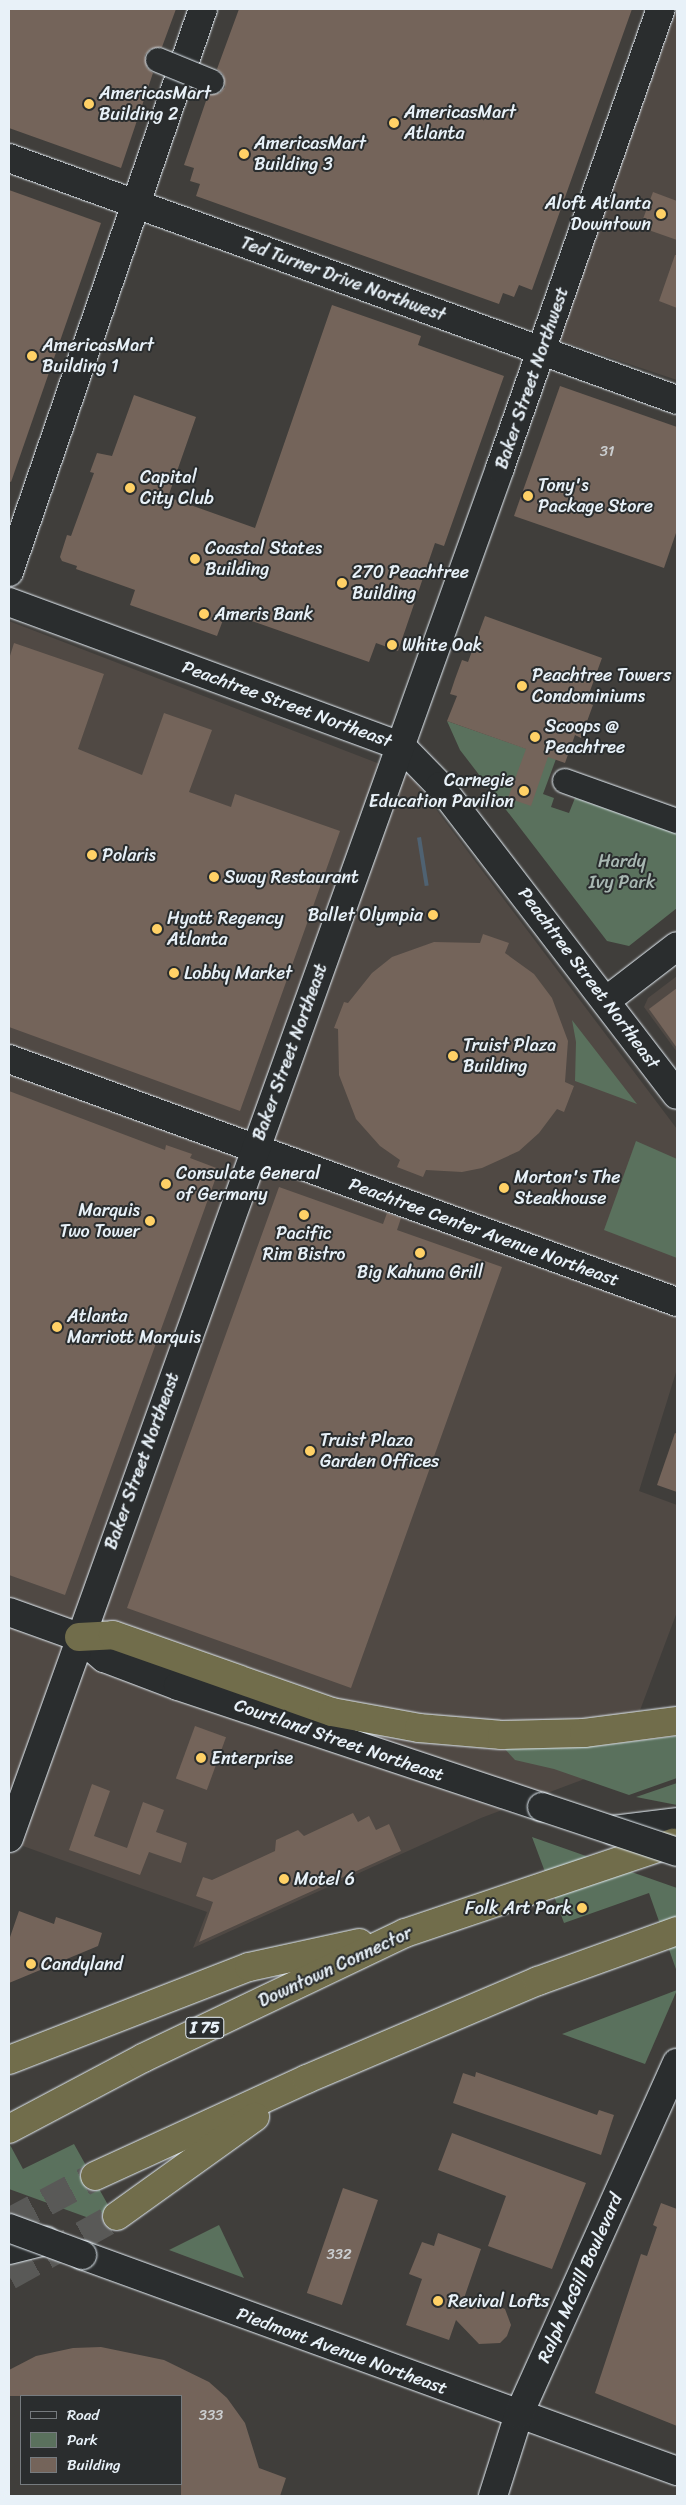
<!DOCTYPE html>
<style>
body{margin:0}
#map{position:relative;width:686px;height:2505px;overflow:hidden;background:#403e3b;font-family:Sriracha,sans-serif}
div>[style]{position:absolute}
.built>*{inset:0;background:#504944}
.green>*{inset:0;background:#5a715d}
.water>*{inset:0;background:#4f6272;transform-origin:0 0}
.building>*{inset:0;background:#74645a;transform-origin:0 0}
.highway-tunnel>*{height:28px;margin-top:-14px;transform-origin:0;background:repeating-linear-gradient(90deg,#595957 0 28px,transparent 0 42px)}
.roads{filter:drop-shadow(0 0 1px #e8f1f8) drop-shadow(0 0 1px #e8f1f8)}
.street>*{height:24px;margin:-12px;padding:0 12px;transform-origin:12px;border-radius:12px;background:#2a2d2e}
.secondary>*{height:28px;margin:-14px;padding:0 14px;transform-origin:14px;border-radius:14px;background:#2a2d2e}
.highway>*{height:28px;margin:-14px;padding:0 14px;transform-origin:14px;border-radius:14px;background:#716d4b}
.bridges{filter:drop-shadow(0 0 1px #e8f1f8) drop-shadow(0 0 1px #e8f1f8)}
.street-bridge>*{height:24px;margin:-12px;padding:0 12px;transform-origin:12px;border-radius:12px;background:#2a2d2e}
.secondary-bridge>*{height:28px;margin:-14px;padding:0 14px;transform-origin:14px;border-radius:14px;background:#2a2d2e}
.dots>*{width:14px;height:14px;translate:-50% -50%;box-sizing:border-box;border:2px solid #2a2d2e;border-radius:50%}
span{translate:-50% -50%;white-space:nowrap;text-align:center;line-height:1.15;-webkit-text-stroke:4px #2a2d2e;paint-order:stroke}
.number-label{font-size:15px;color:#cbced0}
.number-label span{-webkit-text-stroke-width:0}
.shield-label span{padding:1px 4px;background:#2a2d2e;border:1px solid;border-radius:4px;-webkit-text-stroke-width:0}
.shield-label{font-size:16px;color:#e8f1f8;font-weight:700}
.poi-label{font-size:18px;color:#e8f1f8}
.left{translate:0 -50%;text-align:left}
.right{translate:-100% -50%;text-align:right}
.street-label{font-size:18px;color:#e8f1f8}
.park-label{font-size:18px;color:#a8b7b2}
.frame{position:absolute;inset:0;border:10px solid #e8f1f8;pointer-events:none}
.legend{position:absolute;left:20px;top:2395px;width:162px;height:90px;box-sizing:border-box;background:#2a2d2e;border:1px solid #767b7f;margin:0;padding:6px 9px;list-style:none;font-size:15px;color:#e8f1f8}
.legend li{display:flex;align-items:center;gap:10px;height:25px}
.legend b{width:25px;border:1px solid #767b7f}
</style>
<div id="map">
<div class="built">
<i style="clip-path:polygon(677px 9px,677px 380px,557px 340px)"></i>
<i style="clip-path:polygon(9px 621px,411px 776px,677px 1129px,677px 1369px,639px 1491px,677px 1505px,677px 1612px,619px 1766px,481px 1818px,193px 1948px,207px 1912px,9px 1841px)"></i>
<i style="clip-path:polygon(677px 976px,677px 1052px,644px 1007px,648px 998px)"></i>
</div>
<div class="green">
<i style="clip-path:polygon(447px 721px,556px 759px,543px 794px,554px 798px,551px 807px,569px 813px,575px 798px,677px 834px,677px 908px,629px 946px,607px 941px,460px 750px)"></i>
<i style="clip-path:polygon(572px 1020px,637px 1104px,575px 1081px,576px 1042px)"></i>
<i style="clip-path:polygon(636px 1141px,677px 1159px,677px 1258px,604px 1230px)"></i>
<i style="clip-path:polygon(677px 1736px,677px 1778px,629px 1795px,554px 1769px,515px 1760px,502px 1746px,597px 1746px)"></i>
<i style="clip-path:polygon(677px 1783px,677px 1805px,636px 1797px)"></i>
<i style="clip-path:polygon(532px 1837px,677px 1888px,677px 1972px,649px 1893px,564px 1923px)"></i>
<i style="clip-path:polygon(677px 1990px,645px 2064px,562px 2034px)"></i>
<i style="clip-path:polygon(9px 2143px,23px 2169px,74px 2144px,122px 2230px,9px 2189px)"></i>
<i style="clip-path:polygon(219px 2225px,244px 2278px,169px 2250px)"></i>
</div>
<div class="water">
<i style="left:421px;top:837px;width:49px;height:4px;rotate:81deg"></i>
</div>
<div class="building">
<i style="clip-path:polygon(9px 9px,176px 9px,162px 47px,150px 49px,145px 55px,147px 68px,153px 73px,121px 168px,9px 128px)"></i>
<i style="clip-path:polygon(239px 9px,632px 9px,532px 290px,519px 285px,514px 297px,503px 293px,499px 304px,196px 196px,200px 184px,190px 181px,194px 168px,184px 165px,208px 95px,220px 93px,225px 87px,223px 74px,217px 69px)"></i>
<i style="clip-path:polygon(9px 190px,101px 223px,11px 482px,9px 481px)"></i>
<i style="clip-path:polygon(653px 192px,677px 201px,677px 240px,640px 227px)"></i>
<i style="clip-path:polygon(675px 255px,677px 255px,677px 308px,659px 301px)"></i>
<i style="clip-path:polygon(332px 305px,421px 336px,418px 345px,504px 376px,444px 546px,435px 543px,398px 651px,376px 643px,369px 662px,226px 612px,217px 636px,130px 605px,135px 590px,76px 569px,77px 566px,62px 561px,60px 557px,67px 535px,71px 536px,94px 473px,90px 472px,97px 453px,112px 456px,134px 395px,196px 417px,168px 497px,255px 528px)"></i>
<i style="clip-path:polygon(560px 386px,677px 427px,677px 530px,664px 568px,514px 516px)"></i>
<i style="clip-path:polygon(485px 616px,602px 658px,586px 702px,593px 705px,581px 738px,575px 735px,565px 763px,548px 757px,531px 806px,508px 798px,526px 749px,447px 721px,457px 696px,450px 694px,455px 679px,462px 660px,468px 662px)"></i>
<i style="clip-path:polygon(14px 643px,104px 674px,78px 749px,142px 775px,164px 713px,212px 730px,189px 792px,231px 807px,235px 794px,340px 831px,240px 1111px,9px 1027px,9px 659px)"></i>
<i style="clip-path:polygon(483px 934px,509px 943px,505px 953px,534px 974px,552px 998px,568px 1041px,565px 1082px,574px 1086px,564px 1112px,557px 1109px,539px 1133px,519px 1151px,482px 1168px,462px 1172px,426px 1170px,423px 1177px,397px 1167px,400px 1160px,380px 1146px,356px 1119px,339px 1075px,338px 1029px,334px 1028px,344px 1002px,348px 1003px,372px 973px,392px 957px,434px 942px,480px 943px)"></i>
<i style="clip-path:polygon(677px 988px,677px 1048px,649px 1009px)"></i>
<i style="clip-path:polygon(9px 1091px,165px 1150px,166px 1145px,192px 1154px,190px 1158px,219px 1169px,65px 1595px,9px 1575px)"></i>
<i style="clip-path:polygon(279px 1187px,383px 1224px,387px 1213px,401px 1218px,397px 1230px,502px 1267px,351px 1688px,127px 1608px)"></i>
<i style="clip-path:polygon(675px 1433px,677px 1434px,677px 1492px,657px 1485px)"></i>
<i style="left:195px;top:1726px;width:33px;height:56px;rotate:20deg"></i>
<i style="clip-path:polygon(92px 1784px,110px 1791px,94px 1836px,127px 1848px,143px 1802px,164px 1810px,156px 1832px,187px 1843px,181px 1863px,149px 1852px,140px 1875px,69px 1850px)"></i>
<i style="clip-path:polygon(353px 1813px,358px 1822px,369px 1816px,376px 1830px,389px 1824px,401px 1851px,199px 1942px,213px 1902px,196px 1896px,203px 1877px,212px 1880px,275px 1851px,276px 1840px,298px 1830px,304px 1836px)"></i>
<i style="clip-path:polygon(19px 1911px,54px 1924px,56px 1917px,102px 1933px,98px 1946px,9px 1983px,9px 1940px)"></i>
<i style="clip-path:polygon(476px 2072px,597px 2115px,599px 2110px,614px 2115px,601px 2155px,453px 2103px,463px 2073px,475px 2077px)"></i>
<i style="clip-path:polygon(452px 2133px,586px 2183px,552px 2269px,488px 2246px,506px 2196px,438px 2170px)"></i>
<i style="left:343px;top:2188px;width:37px;height:111px;rotate:19deg"></i>
<i style="clip-path:polygon(661px 2203px,677px 2209px,677px 2426px,595px 2393px,641px 2254px,647px 2256px,657px 2227px,653px 2225px)"></i>
<i style="clip-path:polygon(438px 2233px,481px 2249px,461px 2307px,488px 2302px,505px 2309px,511px 2325px,507px 2336px,500px 2343px,479px 2344px,456px 2320px,449px 2340px,406px 2325px,422px 2279px,409px 2274px,422px 2242px,434px 2246px)"></i>
<i style="clip-path:polygon(101px 2347px,164px 2360px,209px 2382px,227px 2398px,245px 2423px,259px 2468px,286px 2478px,280px 2496px,181px 2496px,181px 2396px,9px 2396px,9px 2370px,36px 2356px,73px 2348px)"></i>
</div>
<div class="highway-tunnel">
<i style="left:9px;top:2222px;width:98px;rotate:-28.1deg"></i>
<i style="left:9px;top:2276px;width:124px;rotate:-29.1deg"></i>
</div>
<div class="roads">
<div class="street">
<i style="left:565px;top:781px;width:119px;rotate:19.7deg"></i>
</div>
<div class="secondary">
<i style="left:9px;top:158px;width:710px;rotate:19.91deg"></i>
<i style="left:9px;top:572px;width:595px;rotate:-70.99deg"></i>
<i style="left:9px;top:602px;width:418px;rotate:20.2deg"></i>
<i style="left:401px;top:746px;width:56px;rotate:45.7deg"></i>
<i style="left:440px;top:786px;width:389px;rotate:52.5deg"></i>
<i style="left:607px;top:1000px;width:88px;rotate:-37.6deg"></i>
<i style="left:9px;top:1059px;width:711px;rotate:19.99deg"></i>
<i style="left:9px;top:1612px;width:74px;rotate:19.7deg"></i>
<i style="left:79px;top:1637px;width:33px;rotate:40deg"></i>
<i style="left:104px;top:1658px;width:79px;rotate:20.7deg"></i>
<i style="left:178px;top:1686px;width:384px;rotate:18.4deg"></i>
<i style="left:613px;top:1830px;width:64px;rotate:-7.1deg"></i>
<i style="left:9px;top:1838px;width:1455px;rotate:-70.28deg"></i>
<i style="left:500px;top:468px;width:486px;rotate:-70.7deg"></i>
<i style="left:9px;top:2250px;width:38px;rotate:-14deg"></i>
<i style="left:82px;top:2255px;width:633px;rotate:19.95deg"></i>
<i style="left:493px;top:2496px;width:86px;rotate:-72.4deg"></i>
<i style="left:519px;top:2414px;width:385px;rotate:-65.8deg"></i>
</div>
<div class="highway">
<i style="left:79px;top:1637px;width:34px;rotate:-3deg"></i>
<i style="left:113px;top:1635px;width:232px;rotate:19.4deg"></i>
<i style="left:332px;top:1712px;width:88px;rotate:10.4deg"></i>
<i style="left:419px;top:1728px;width:83px;rotate:4.8deg"></i>
<i style="left:502px;top:1735px;width:82px;rotate:-1.4deg"></i>
<i style="left:584px;top:1733px;width:94px;rotate:-7.4deg"></i>
<i style="left:9px;top:2060px;width:257px;rotate:-21.2deg"></i>
<i style="left:249px;top:1967px;width:113px;rotate:-12.3deg"></i>
<i style="left:9px;top:2129px;width:152px;rotate:-27.9deg"></i>
<i style="left:143px;top:2058px;width:290px;rotate:-25.5deg"></i>
<i style="left:405px;top:1933px;width:283px;rotate:-18.6deg"></i>
<i style="left:95px;top:2176px;width:233px;rotate:-24.6deg"></i>
<i style="left:307px;top:2079px;width:251px;rotate:-23deg"></i>
<i style="left:538px;top:1981px;width:148px;rotate:-19.8deg"></i>
<i style="left:117px;top:2216px;width:170px;rotate:-35.7deg"></i>
</div>
</div>
<div class="bridges">
<div class="street-bridge">
<i style="left:158px;top:60px;width:58px;rotate:22.2deg"></i>
</div>
<div class="secondary-bridge">
<i style="left:542px;top:1807px;width:142px;rotate:18.4deg"></i>
<i style="left:9px;top:2228px;width:78px;rotate:20.3deg"></i>
</div>
</div>
<div class="dots">
<i style="left:89px;top:104px;background:#ffd166"></i>
<i style="left:394px;top:123px;background:#ffd166"></i>
<i style="left:244px;top:154px;background:#ffd166"></i>
<i style="left:661px;top:214px;background:#ffd166"></i>
<i style="left:32px;top:356px;background:#ffd166"></i>
<i style="left:130px;top:488px;background:#ffd166"></i>
<i style="left:528px;top:496px;background:#ffd166"></i>
<i style="left:195px;top:559px;background:#ffd166"></i>
<i style="left:342px;top:583px;background:#ffd166"></i>
<i style="left:204px;top:614px;background:#ffd166"></i>
<i style="left:392px;top:645px;background:#ffd166"></i>
<i style="left:522px;top:686px;background:#ffd166"></i>
<i style="left:535px;top:737px;background:#ffd166"></i>
<i style="left:524px;top:791px;background:#ffd166"></i>
<i style="left:92px;top:855px;background:#ffd166"></i>
<i style="left:214px;top:877px;background:#ffd166"></i>
<i style="left:433px;top:915px;background:#ffd166"></i>
<i style="left:157px;top:929px;background:#ffd166"></i>
<i style="left:174px;top:973px;background:#ffd166"></i>
<i style="left:453px;top:1056px;background:#ffd166"></i>
<i style="left:166px;top:1184px;background:#ffd166"></i>
<i style="left:504px;top:1188px;background:#ffd166"></i>
<i style="left:304px;top:1215px;background:#ffd166"></i>
<i style="left:150px;top:1221px;background:#ffd166"></i>
<i style="left:420px;top:1253px;background:#ffd166"></i>
<i style="left:57px;top:1327px;background:#ffd166"></i>
<i style="left:310px;top:1451px;background:#ffd166"></i>
<i style="left:201px;top:1758px;background:#ffd166"></i>
<i style="left:284px;top:1879px;background:#ffd166"></i>
<i style="left:582px;top:1908px;background:#ffd166"></i>
<i style="left:31px;top:1964px;background:#ffd166"></i>
<i style="left:438px;top:2301px;background:#ffd166"></i>
</div>
<div class="number-label">
<span style="left:607px;top:452px">31</span>
<span style="left:339px;top:2255px">332</span>
<span style="left:211px;top:2416px">333</span>
</div>
<div class="shield-label">
<span style="left:205px;top:2028px">I 75</span>
</div>
<div class="poi-label">
<span class="left" style="left:99px;top:104px">AmericasMart<br>Building 2</span>
<span class="left" style="left:404px;top:123px">AmericasMart<br>Atlanta</span>
<span class="left" style="left:254px;top:154px">AmericasMart<br>Building 3</span>
<span class="right" style="left:651px;top:214px">Aloft Atlanta<br>Downtown</span>
<span class="left" style="left:42px;top:356px">AmericasMart<br>Building 1</span>
<span class="left" style="left:140px;top:488px">Capital<br>City Club</span>
<span class="left" style="left:538px;top:496px">Tony's<br>Package Store</span>
<span class="left" style="left:205px;top:559px">Coastal States<br>Building</span>
<span class="left" style="left:352px;top:583px">270 Peachtree<br>Building</span>
<span class="left" style="left:214px;top:614px">Ameris Bank</span>
<span class="left" style="left:402px;top:645px">White Oak</span>
<span class="left" style="left:532px;top:686px">Peachtree Towers<br>Condominiums</span>
<span class="left" style="left:545px;top:737px">Scoops @<br>Peachtree</span>
<span class="right" style="left:514px;top:791px">Carnegie<br>Education Pavilion</span>
<span class="left" style="left:102px;top:855px">Polaris</span>
<span class="left" style="left:224px;top:877px">Sway Restaurant</span>
<span class="right" style="left:423px;top:915px">Ballet Olympia</span>
<span class="left" style="left:167px;top:929px">Hyatt Regency<br>Atlanta</span>
<span class="left" style="left:184px;top:973px">Lobby Market</span>
<span class="left" style="left:463px;top:1056px">Truist Plaza<br>Building</span>
<span class="left" style="left:176px;top:1184px">Consulate General<br>of Germany</span>
<span class="left" style="left:514px;top:1188px">Morton's The<br>Steakhouse</span>
<span class="right" style="left:140px;top:1221px">Marquis<br>Two Tower</span>
<span style="left:304px;top:1244px">Pacific<br>Rim Bistro</span>
<span style="left:420px;top:1272px">Big Kahuna Grill</span>
<span class="left" style="left:67px;top:1327px">Atlanta<br>Marriott Marquis</span>
<span class="left" style="left:320px;top:1451px">Truist Plaza<br>Garden Offices</span>
<span class="left" style="left:211px;top:1758px">Enterprise</span>
<span class="left" style="left:294px;top:1879px">Motel 6</span>
<span class="right" style="left:572px;top:1908px">Folk Art Park</span>
<span class="left" style="left:41px;top:1964px">Candyland</span>
<span class="left" style="left:448px;top:2301px">Revival Lofts</span>
</div>
<div class="street-label">
<span style="left:343px;top:279px;rotate:20deg">Ted Turner Drive Northwest</span>
<span style="left:532px;top:378px;rotate:-71deg">Baker Street Northwest</span>
<span style="left:287px;top:704px;rotate:20deg">Peachtree Street Northeast</span>
<span style="left:589px;top:978px;rotate:53deg">Peachtree Street Northeast</span>
<span style="left:290px;top:1052px;rotate:-70deg">Baker Street Northeast</span>
<span style="left:484px;top:1232px;rotate:20deg">Peachtree Center Avenue Northeast</span>
<span style="left:142px;top:1461px;rotate:-70deg">Baker Street Northeast</span>
<span style="left:339px;top:1740px;rotate:19deg">Courtland Street Northeast</span>
<span style="left:335px;top:1967px;rotate:-25deg">Downtown Connector</span>
<span style="left:580px;top:2278px;rotate:-66deg">Ralph McGill Boulevard</span>
<span style="left:342px;top:2351px;rotate:20deg">Piedmont Avenue Northeast</span>
</div>
<div class="park-label">
<span style="left:622px;top:872px">Hardy<br>Ivy Park</span>
</div>
<div class="frame"></div>
<ul class="legend">
<li><b style="height:6px;background:#2a2d2e"></b>Road</li>
<li><b style="height:14px;background:#5a715d"></b>Park</li>
<li><b style="height:14px;background:#74645a"></b>Building</li>
</ul>
</div>
